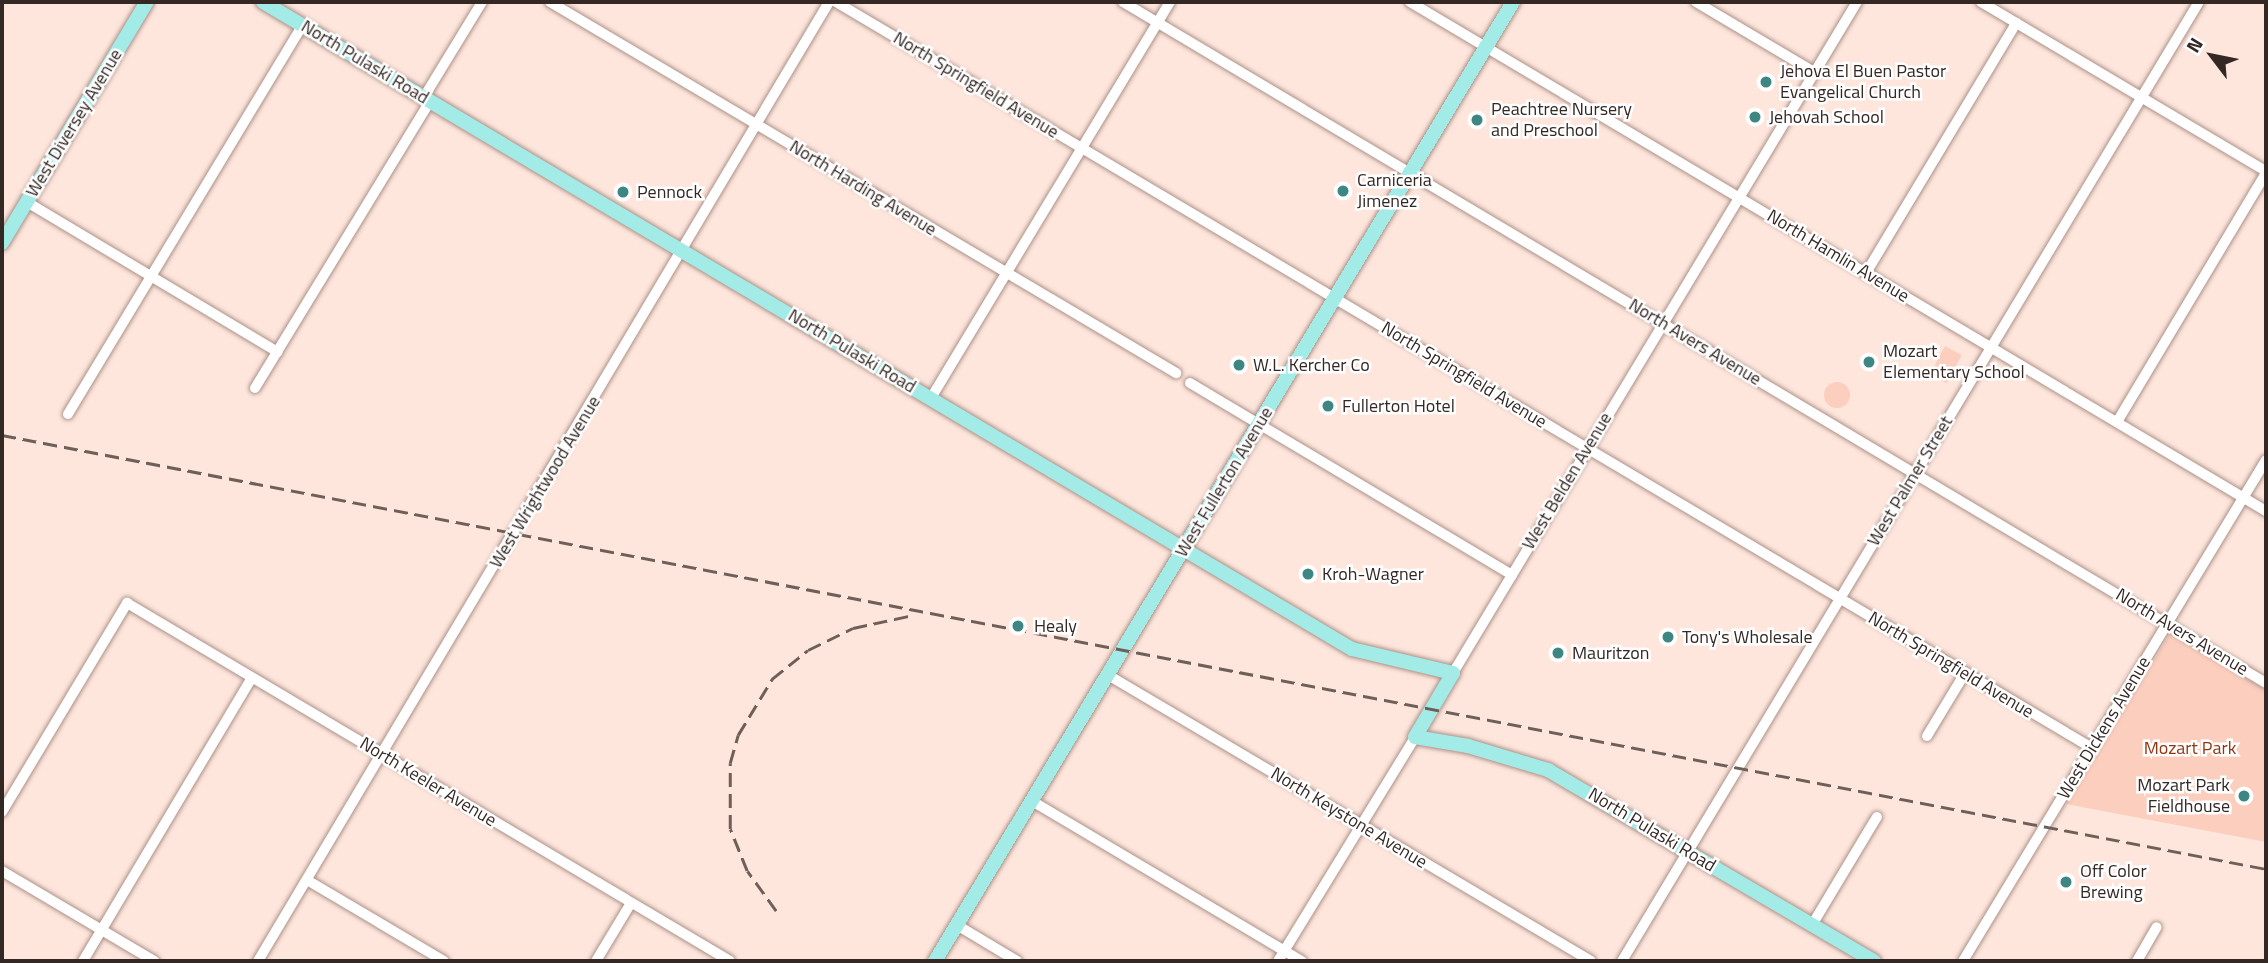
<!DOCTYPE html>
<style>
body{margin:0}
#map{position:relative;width:2268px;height:963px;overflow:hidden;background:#fee6dd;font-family:"Titillium Web",sans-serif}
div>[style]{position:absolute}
.green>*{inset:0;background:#fbcebe;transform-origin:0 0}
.round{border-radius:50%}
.roads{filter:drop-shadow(0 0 2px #ad9187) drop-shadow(0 0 2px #ad9187)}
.minor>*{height:10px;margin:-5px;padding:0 5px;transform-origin:5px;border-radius:5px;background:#fff}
.major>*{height:14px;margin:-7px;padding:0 7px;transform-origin:7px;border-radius:7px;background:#a3ebe7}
.rail>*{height:2.5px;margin-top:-1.25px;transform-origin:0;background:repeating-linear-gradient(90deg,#6e5f59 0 14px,transparent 0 21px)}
.dots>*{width:19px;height:19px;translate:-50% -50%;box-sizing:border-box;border:4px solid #fff;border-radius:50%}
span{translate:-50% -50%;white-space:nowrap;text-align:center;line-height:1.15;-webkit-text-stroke:5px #fff;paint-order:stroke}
.street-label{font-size:18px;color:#342824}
.poi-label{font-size:18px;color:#342824}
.left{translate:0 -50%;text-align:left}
.right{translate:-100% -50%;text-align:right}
.park-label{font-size:18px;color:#903712}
.frame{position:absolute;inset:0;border:4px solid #342824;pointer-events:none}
.north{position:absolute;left:2177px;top:21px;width:70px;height:70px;-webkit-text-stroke:5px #fff;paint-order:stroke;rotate:302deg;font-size:19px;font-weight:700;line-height:28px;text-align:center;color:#342824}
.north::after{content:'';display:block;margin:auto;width:24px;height:32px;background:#342824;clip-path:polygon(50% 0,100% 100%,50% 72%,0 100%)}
</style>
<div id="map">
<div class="green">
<i style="left:1945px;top:346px;width:19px;height:32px;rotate:28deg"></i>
<i class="round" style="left:1824px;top:382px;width:26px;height:26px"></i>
<i style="clip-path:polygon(2170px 634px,2266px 690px,2266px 842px,2066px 804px)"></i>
</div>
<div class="roads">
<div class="minor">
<i style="left:550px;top:2px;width:728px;rotate:30.65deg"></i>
<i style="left:836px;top:2px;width:1461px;rotate:30.71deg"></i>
<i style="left:1123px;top:2px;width:1330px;rotate:30.79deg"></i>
<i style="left:1410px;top:2px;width:996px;rotate:30.74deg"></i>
<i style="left:1696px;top:2px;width:137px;rotate:30.7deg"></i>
<i style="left:1981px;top:2px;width:331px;rotate:30.7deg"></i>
<i style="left:424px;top:97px;width:111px;rotate:-58.6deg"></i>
<i style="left:27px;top:202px;width:292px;rotate:30.9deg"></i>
<i style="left:1866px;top:273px;width:292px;rotate:-59deg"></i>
<i style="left:1190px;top:383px;width:375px;rotate:30.8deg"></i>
<i style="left:255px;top:388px;width:336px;rotate:-58.6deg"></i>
<i style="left:931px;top:398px;width:463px;rotate:-58.9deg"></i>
<i style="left:68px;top:414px;width:454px;rotate:-58.9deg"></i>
<i style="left:2117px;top:422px;width:290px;rotate:-59.1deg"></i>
<i style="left:1453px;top:673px;width:783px;rotate:-58.95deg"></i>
<i style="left:1108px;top:675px;width:561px;rotate:30.63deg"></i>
<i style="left:1927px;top:736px;width:74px;rotate:-58.9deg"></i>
<i style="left:1032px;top:801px;width:314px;rotate:30.7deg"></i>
<i style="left:2px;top:812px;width:244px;rotate:-59.1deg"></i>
<i style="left:127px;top:603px;width:701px;rotate:30.7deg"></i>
<i style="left:2px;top:871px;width:177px;rotate:30.6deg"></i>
<i style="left:307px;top:880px;width:159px;rotate:30.6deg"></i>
<i style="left:957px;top:925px;width:70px;rotate:31deg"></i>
<i style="left:1812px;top:925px;width:126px;rotate:-59deg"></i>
<i style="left:83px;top:961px;width:330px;rotate:-59.2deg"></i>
<i style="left:258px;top:961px;width:1116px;rotate:-59.23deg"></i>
<i style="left:596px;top:961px;width:68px;rotate:-58.9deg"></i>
<i style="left:1278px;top:961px;width:263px;rotate:-58.5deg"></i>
<i style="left:1622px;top:961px;width:1119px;rotate:-58.97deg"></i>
<i style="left:1963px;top:961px;width:585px;rotate:-58.83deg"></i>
<i style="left:2137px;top:961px;width:39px;rotate:-60deg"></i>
</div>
<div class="major">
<i style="left:263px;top:2px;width:1267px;rotate:30.72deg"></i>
<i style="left:1352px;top:649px;width:104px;rotate:13.4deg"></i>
<i style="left:1453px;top:673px;width:74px;rotate:120.7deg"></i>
<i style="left:1415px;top:737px;width:54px;rotate:9.6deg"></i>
<i style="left:1468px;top:746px;width:84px;rotate:16.7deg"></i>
<i style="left:1548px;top:770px;width:378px;rotate:30.4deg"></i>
<i style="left:2px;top:243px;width:281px;rotate:-59deg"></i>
<i style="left:935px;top:961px;width:1120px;rotate:-58.92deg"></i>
</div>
</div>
<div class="rail">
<i style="left:2px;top:435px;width:2305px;rotate:10.85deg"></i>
<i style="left:776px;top:911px;width:49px;rotate:-125.9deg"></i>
<i style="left:747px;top:871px;width:45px;rotate:-112deg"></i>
<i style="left:730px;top:829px;width:66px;rotate:-90deg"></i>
<i style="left:730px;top:763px;width:29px;rotate:-74deg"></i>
<i style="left:738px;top:735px;width:66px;rotate:-58.7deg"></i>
<i style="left:772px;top:679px;width:46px;rotate:-38.9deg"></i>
<i style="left:808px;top:650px;width:50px;rotate:-26.1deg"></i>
<i style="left:853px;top:628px;width:61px;rotate:-12.2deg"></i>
</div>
<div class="dots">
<i style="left:1766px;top:82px;background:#3e8682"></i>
<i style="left:1755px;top:117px;background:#3e8682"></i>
<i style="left:1477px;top:120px;background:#3e8682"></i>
<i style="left:1343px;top:191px;background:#3e8682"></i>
<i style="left:623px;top:192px;background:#3e8682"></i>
<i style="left:1869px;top:362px;background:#3e8682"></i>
<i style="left:1239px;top:365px;background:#3e8682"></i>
<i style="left:1328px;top:406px;background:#3e8682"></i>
<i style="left:1308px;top:574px;background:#3e8682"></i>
<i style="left:1018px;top:626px;background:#3e8682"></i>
<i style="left:1668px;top:637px;background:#3e8682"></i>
<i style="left:1558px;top:653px;background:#3e8682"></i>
<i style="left:2244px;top:796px;background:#3e8682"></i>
<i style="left:2066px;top:882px;background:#3e8682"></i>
</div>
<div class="street-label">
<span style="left:365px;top:62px;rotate:31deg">North Pulaski Road</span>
<span style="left:976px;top:85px;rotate:31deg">North Springfield Avenue</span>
<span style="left:74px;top:123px;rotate:-59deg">West Diversey Avenue</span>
<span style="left:863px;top:188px;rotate:31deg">North Harding Avenue</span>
<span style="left:1838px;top:256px;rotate:31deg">North Hamlin Avenue</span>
<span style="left:1695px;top:342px;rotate:31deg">North Avers Avenue</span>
<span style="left:852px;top:351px;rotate:31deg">North Pulaski Road</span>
<span style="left:1464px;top:375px;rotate:31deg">North Springfield Avenue</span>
<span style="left:1567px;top:481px;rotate:-59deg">West Belden Avenue</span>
<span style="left:1910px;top:481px;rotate:-59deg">West Palmer Street</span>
<span style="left:545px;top:482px;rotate:-59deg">West Wrightwood Avenue</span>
<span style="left:1224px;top:482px;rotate:-59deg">West Fullerton Avenue</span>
<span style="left:2182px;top:632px;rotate:31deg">North Avers Avenue</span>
<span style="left:1951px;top:665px;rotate:31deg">North Springfield Avenue</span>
<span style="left:2104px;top:728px;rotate:-59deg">West Dickens Avenue</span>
<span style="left:428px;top:782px;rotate:31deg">North Keeler Avenue</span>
<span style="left:1349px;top:818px;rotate:31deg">North Keystone Avenue</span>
<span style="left:1652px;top:830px;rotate:31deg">North Pulaski Road</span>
</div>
<div class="poi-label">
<span class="left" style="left:1780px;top:82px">Jehova El Buen Pastor<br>Evangelical Church</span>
<span class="left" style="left:1491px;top:120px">Peachtree Nursery<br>and Preschool</span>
<span class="left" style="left:1769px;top:117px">Jehovah School</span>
<span class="left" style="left:1357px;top:191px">Carniceria<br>Jimenez</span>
<span class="left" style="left:637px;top:192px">Pennock</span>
<span class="left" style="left:1883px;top:362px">Mozart<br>Elementary School</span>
<span class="left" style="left:1253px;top:365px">W.L. Kercher Co</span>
<span class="left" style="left:1342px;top:406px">Fullerton Hotel</span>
<span class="left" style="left:1322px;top:574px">Kroh-Wagner</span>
<span class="left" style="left:1034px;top:626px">Healy</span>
<span class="left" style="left:1682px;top:637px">Tony's Wholesale</span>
<span class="left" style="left:1572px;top:653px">Mauritzon</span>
<span class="right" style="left:2230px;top:796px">Mozart Park<br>Fieldhouse</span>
<span class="left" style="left:2080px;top:882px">Off Color<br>Brewing</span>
</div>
<div class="park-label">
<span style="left:2190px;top:748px">Mozart Park</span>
</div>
<div class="frame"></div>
<div class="north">N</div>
</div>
